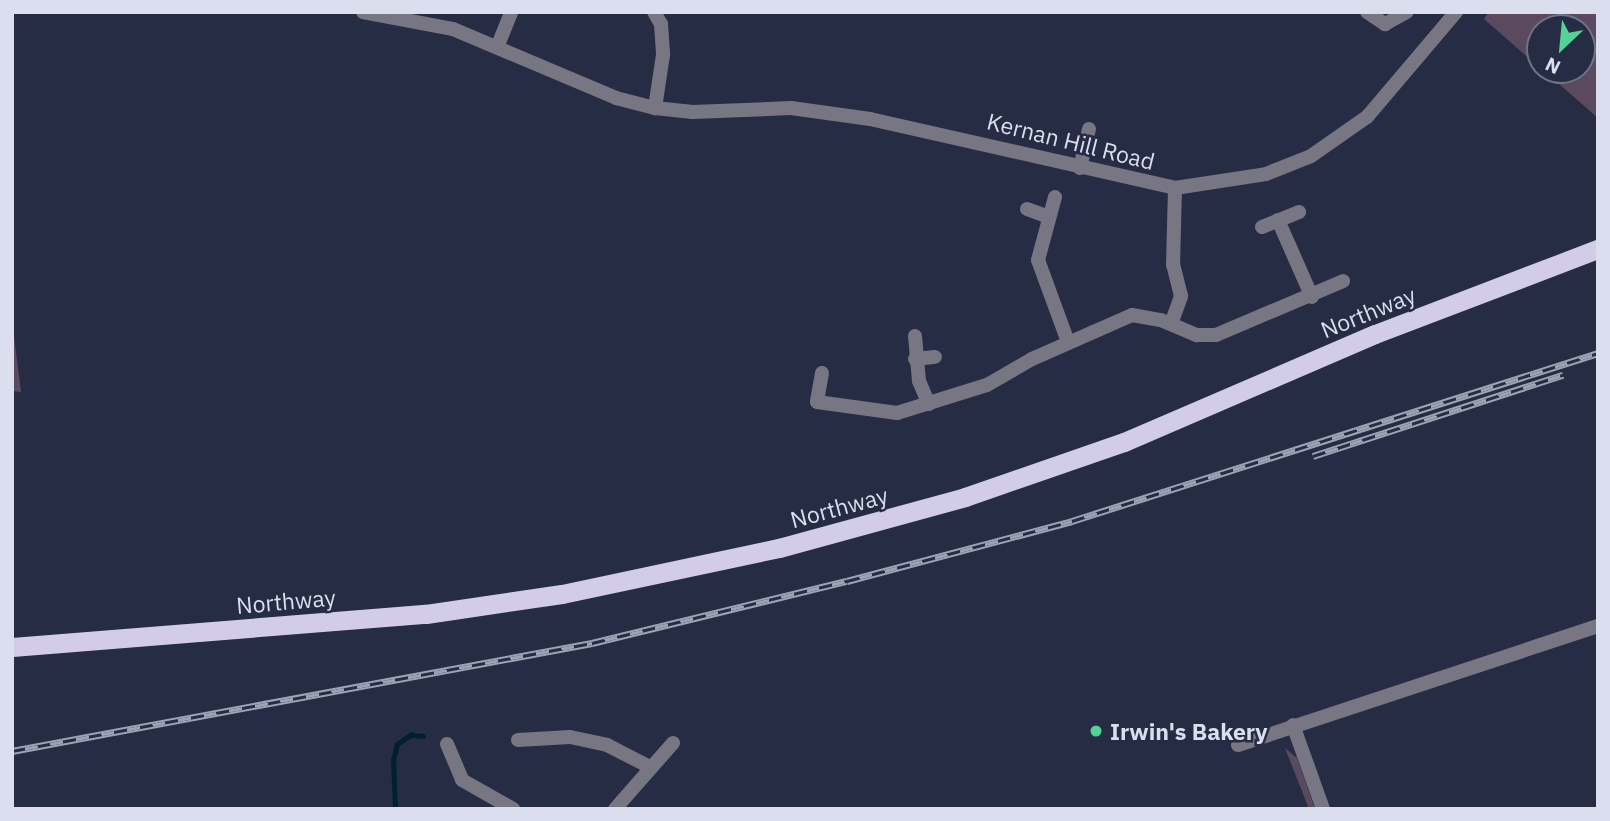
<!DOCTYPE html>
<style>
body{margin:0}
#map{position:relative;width:1610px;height:821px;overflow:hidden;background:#272c45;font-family:"IBM Plex Sans",sans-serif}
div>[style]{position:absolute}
.green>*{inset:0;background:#5b4a5f}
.stream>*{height:4.5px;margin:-2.25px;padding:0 2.25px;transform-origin:2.25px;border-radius:2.25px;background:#00202c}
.minor>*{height:14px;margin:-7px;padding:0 7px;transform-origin:7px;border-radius:7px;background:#797683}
.trunk>*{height:19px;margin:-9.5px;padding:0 9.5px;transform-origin:9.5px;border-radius:9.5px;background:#d3cce9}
.rail>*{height:7px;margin-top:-3.5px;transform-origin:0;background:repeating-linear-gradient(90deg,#272c45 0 13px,#9ea2b5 0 26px);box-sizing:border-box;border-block:2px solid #9ea2b5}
.dots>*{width:19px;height:19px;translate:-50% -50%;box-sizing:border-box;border:4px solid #272c45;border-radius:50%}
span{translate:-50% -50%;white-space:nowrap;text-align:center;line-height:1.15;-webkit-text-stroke:5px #272c45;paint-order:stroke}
.street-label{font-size:23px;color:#dadeee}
.poi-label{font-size:23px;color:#dadeee;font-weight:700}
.left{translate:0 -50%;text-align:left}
.frame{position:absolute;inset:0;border:14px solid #dadeee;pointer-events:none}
.north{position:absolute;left:1526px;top:14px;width:70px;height:70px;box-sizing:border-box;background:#272c45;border:2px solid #6f7389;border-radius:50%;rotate:206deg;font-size:19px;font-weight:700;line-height:28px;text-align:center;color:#dadeee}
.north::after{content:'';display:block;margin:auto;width:24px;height:32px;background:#54d396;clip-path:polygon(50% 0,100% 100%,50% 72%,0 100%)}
</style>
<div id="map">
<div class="green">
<i style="clip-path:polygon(1489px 12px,1598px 12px,1598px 118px,1543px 70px,1582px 70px,1582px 28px,1540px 28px,1540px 68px,1484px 19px)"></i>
<i style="clip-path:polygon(12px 320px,21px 392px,12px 391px)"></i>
<i style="clip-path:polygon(1285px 748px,1297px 758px,1315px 809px,1309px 809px)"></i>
</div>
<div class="stream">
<i style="left:395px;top:809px;width:49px;rotate:-92.3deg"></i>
<i style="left:393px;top:760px;width:16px;rotate:-76deg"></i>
<i style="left:397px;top:744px;width:17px;rotate:-33deg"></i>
<i style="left:411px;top:735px;width:12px;rotate:5deg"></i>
</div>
<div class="minor">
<i style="left:363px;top:12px;width:92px;rotate:10.7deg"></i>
<i style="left:453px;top:29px;width:177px;rotate:22.9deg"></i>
<i style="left:616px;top:98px;width:40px;rotate:14.4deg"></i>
<i style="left:655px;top:108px;width:38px;rotate:6deg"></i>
<i style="left:693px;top:112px;width:98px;rotate:-2.3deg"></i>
<i style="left:791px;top:108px;width:80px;rotate:7.9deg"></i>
<i style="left:870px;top:119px;width:313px;rotate:12.7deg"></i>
<i style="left:1175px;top:188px;width:92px;rotate:-8.7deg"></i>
<i style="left:1266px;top:174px;width:48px;rotate:-21.8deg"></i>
<i style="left:1311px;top:156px;width:68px;rotate:-34.9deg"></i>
<i style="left:1367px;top:117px;width:138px;rotate:-49.7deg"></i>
<i style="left:654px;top:12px;width:14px;rotate:60deg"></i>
<i style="left:661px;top:24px;width:31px;rotate:86deg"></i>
<i style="left:663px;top:55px;width:54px;rotate:98.6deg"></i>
<i style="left:1367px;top:12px;width:22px;rotate:34deg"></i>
<i style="left:1385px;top:24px;width:25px;rotate:-29deg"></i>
<i style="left:498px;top:45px;width:35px;rotate:-68deg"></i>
<i style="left:1080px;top:168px;width:40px;rotate:-77deg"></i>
<i style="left:1055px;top:197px;width:65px;rotate:105.1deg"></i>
<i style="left:1038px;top:260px;width:87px;rotate:69.9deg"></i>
<i style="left:1027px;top:209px;width:23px;rotate:20deg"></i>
<i style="left:1278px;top:220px;width:84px;rotate:66.2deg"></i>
<i style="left:1262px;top:227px;width:40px;rotate:-22deg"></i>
<i style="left:1171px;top:324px;width:30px;rotate:-70deg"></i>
<i style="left:1181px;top:296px;width:32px;rotate:-104deg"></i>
<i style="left:1173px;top:265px;width:77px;rotate:-88.5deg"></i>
<i style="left:915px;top:336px;width:45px;rotate:84.9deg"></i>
<i style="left:919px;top:381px;width:25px;rotate:67deg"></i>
<i style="left:915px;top:359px;width:20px;rotate:-6deg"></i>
<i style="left:822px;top:373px;width:29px;rotate:100deg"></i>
<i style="left:817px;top:402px;width:81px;rotate:7.8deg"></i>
<i style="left:897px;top:413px;width:94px;rotate:-17.3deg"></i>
<i style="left:987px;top:385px;width:52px;rotate:-30deg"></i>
<i style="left:1032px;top:359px;width:109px;rotate:-23.7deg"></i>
<i style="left:1132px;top:315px;width:29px;rotate:10deg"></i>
<i style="left:1161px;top:320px;width:39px;rotate:23deg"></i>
<i style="left:1197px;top:335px;width:19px"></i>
<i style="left:1216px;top:335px;width:138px;rotate:-23deg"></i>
<i style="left:1293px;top:725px;width:89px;rotate:70.3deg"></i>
<i style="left:518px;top:740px;width:52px;rotate:-3.3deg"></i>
<i style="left:570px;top:737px;width:38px;rotate:12deg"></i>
<i style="left:607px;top:745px;width:48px;rotate:27.1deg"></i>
<i style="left:447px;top:744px;width:39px;rotate:67deg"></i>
<i style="left:462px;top:780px;width:59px;rotate:29.6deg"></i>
<i style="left:1238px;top:745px;width:379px;rotate:-18.3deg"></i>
<i style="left:615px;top:809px;width:88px;rotate:-48.7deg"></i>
</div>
<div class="trunk">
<i style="left:12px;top:647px;width:415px;rotate:-4.6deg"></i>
<i style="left:426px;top:614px;width:137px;rotate:-8.4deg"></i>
<i style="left:562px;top:594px;width:222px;rotate:-12deg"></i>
<i style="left:779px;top:548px;width:193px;rotate:-15.3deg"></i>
<i style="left:965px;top:497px;width:168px;rotate:-19.1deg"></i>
<i style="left:1124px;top:442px;width:273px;rotate:-23.3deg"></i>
<i style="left:1375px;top:334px;width:239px;rotate:-20.9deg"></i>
</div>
<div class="rail">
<i style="left:1313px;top:456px;width:263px;rotate:-18deg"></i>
<i style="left:12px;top:751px;width:590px;rotate:-10.55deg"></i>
<i style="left:592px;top:643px;width:262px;rotate:-13.7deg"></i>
<i style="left:847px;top:581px;width:233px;rotate:-14.9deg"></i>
<i style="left:1072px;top:521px;width:552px;rotate:-17.71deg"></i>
</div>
<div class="dots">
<i style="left:1096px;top:731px;background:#54d396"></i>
</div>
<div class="street-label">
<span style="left:1071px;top:141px;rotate:14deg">Kernan Hill Road</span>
<span style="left:1368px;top:312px;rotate:-22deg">Northway</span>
<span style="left:839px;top:507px;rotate:-15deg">Northway</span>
<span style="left:286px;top:601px;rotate:-5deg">Northway</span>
</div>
<div class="poi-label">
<span class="left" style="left:1110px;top:731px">Irwin's Bakery</span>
</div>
<div class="frame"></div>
<div class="north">N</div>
</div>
